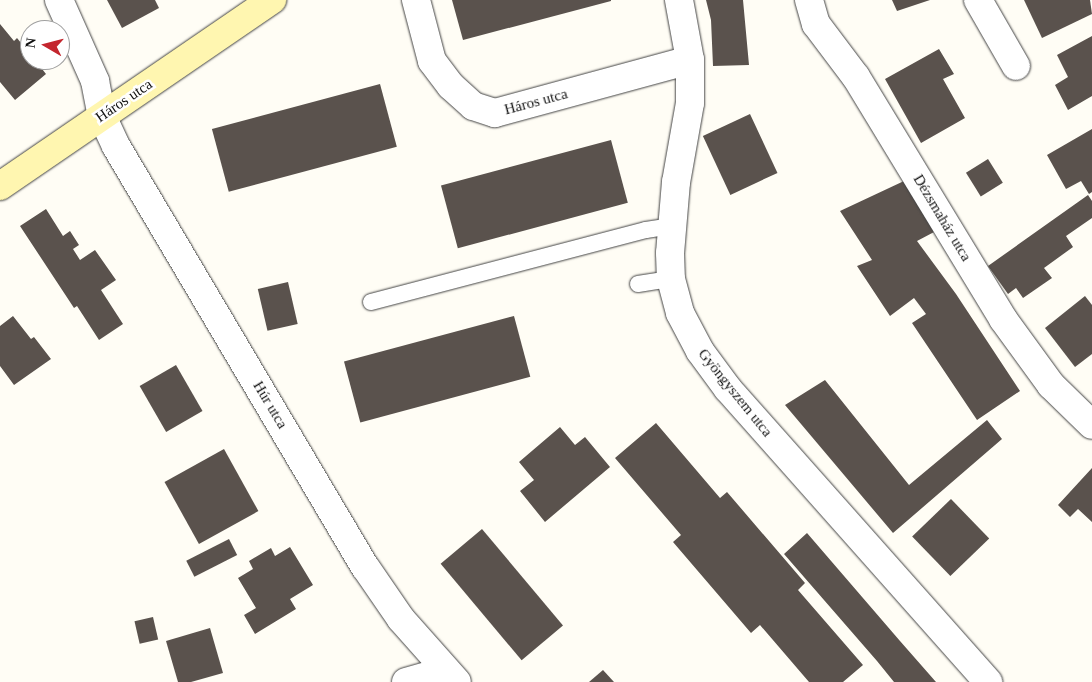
<!DOCTYPE html>
<meta charset="utf-8">
<style>
body{margin:0}
#map{position:relative;width:1092px;height:682px;overflow:hidden;background:#fffdf5;font-family:Georgia,serif}
div>[style]{position:absolute}
.building>*{inset:0;background:#5a524d;transform-origin:0 0}
.roads{filter:drop-shadow(0 0 1px #444) drop-shadow(0 0 1px #444)}
.lane>*{height:16px;margin:-8px;padding:0 8px;transform-origin:8px;border-radius:8px;background:#fff}
.street>*{height:28px;margin:-14px;padding:0 14px;transform-origin:14px;border-radius:14px;background:#fff}
.secondary>*{height:28px;margin:-14px;padding:0 14px;transform-origin:14px;border-radius:14px;background:#fff6b0}
span{translate:-50% -50%;white-space:nowrap;text-align:center;line-height:1.15;-webkit-text-stroke:5px #fff;paint-order:stroke}
.street-label{font-size:15px;color:#111}
.north{position:absolute;left:20px;top:20px;width:50px;height:50px;box-sizing:border-box;background:#fff;border:1px solid #a0a0a0;border-radius:50%;rotate:278deg;font-size:14px;font-weight:700;line-height:20px;text-align:center;color:#111}
.north::after{content:'';display:block;margin:auto;width:18px;height:22px;background:#c4262e;clip-path:polygon(50% 0,100% 100%,50% 72%,0 100%)}
</style>
<div id="map">
<div class="building">
<i style="clip-path:polygon(107px 0,155px 0,159px 8px,122px 28px)"></i>
<i style="clip-path:polygon(452px 0,611px 0,611px 1px,463px 40px)"></i>
<i style="clip-path:polygon(706px 0,743px 0,749px 65px,713px 66px,711px 20px)"></i>
<i style="clip-path:polygon(892px 0,930px 0,897px 11px)"></i>
<i style="clip-path:polygon(1024px 0,1090px 0,1092px 14px,1042px 38px)"></i>
<i style="clip-path:polygon(0 24px,14px 41px,17px 38px,30px 54px,30px 60px,35px 60px,46px 74px,15px 100px,0 82px)"></i>
<i style="clip-path:polygon(1092px 36px,1092px 96px,1068px 110px,1055px 85px,1068px 77px,1057px 55px)"></i>
<i style="clip-path:polygon(939px 49px,954px 74px,943px 79px,965px 118px,921px 143px,885px 79px)"></i>
<i style="left:380px;top:84px;width:65px;height:174px;rotate:75deg"></i>
<i style="left:750px;top:114px;width:65px;height:52px;rotate:65deg"></i>
<i style="clip-path:polygon(1092px 129px,1092px 192px,1089px 194px,1081px 181px,1066px 189px,1047px 155px)"></i>
<i style="left:611px;top:140px;width:65px;height:176px;rotate:75deg"></i>
<i style="left:988px;top:159px;width:28px;height:26px;rotate:58deg"></i>
<i style="clip-path:polygon(904px 181px,936px 231px,917px 241px,956px 294px,1020px 391px,977px 420px,912px 323px,926px 314px,914px 298px,890px 316px,857px 266px,872px 260px,840px 211px)"></i>
<i style="clip-path:polygon(1088px 195px,1092px 201px,1092px 218px,1066px 236px,1073px 247px,1044px 268px,1052px 278px,1023px 298px,1016px 288px,1008px 294px,988px 266px)"></i>
<i style="clip-path:polygon(46px 209px,63px 236px,70px 231px,79px 245px,73px 249px,80px 260px,95px 250px,116px 280px,101px 290px,123px 324px,99px 340px,77px 306px,74px 308px,20px 226px)"></i>
<i style="left:288px;top:282px;width:43px;height:31px;rotate:77deg"></i>
<i style="clip-path:polygon(1085px 296px,1092px 305px,1092px 354px,1075px 367px,1045px 328px)"></i>
<i style="clip-path:polygon(13px 316px,31px 339px,34px 337px,51px 359px,14px 385px,0 366px,0 326px)"></i>
<i style="left:514px;top:316px;width:63px;height:176px;rotate:75deg"></i>
<i style="left:176px;top:365px;width:53px;height:42px;rotate:60deg"></i>
<i style="clip-path:polygon(825px 380px,909px 485px,987px 420px,1002px 439px,893px 533px,785px 405px)"></i>
<i style="clip-path:polygon(656px 423px,720px 498px,727px 492px,805px 583px,798px 590px,863px 665px,843px 682px,809px 682px,760px 625px,751px 633px,673px 542px,681px 535px,615px 458px)"></i>
<i style="clip-path:polygon(560px 427px,575px 445px,585px 437px,610px 467px,545px 522px,520px 491px,534px 480px,519px 462px)"></i>
<i style="left:224px;top:449px;width:71px;height:68px;rotate:61deg"></i>
<i style="clip-path:polygon(1092px 468px,1092px 522px,1078px 509px,1070px 517px,1058px 505px)"></i>
<i style="left:951px;top:499px;width:55px;height:54px;rotate:46deg"></i>
<i style="left:482px;top:529px;width:126px;height:54px;rotate:50deg"></i>
<i style="clip-path:polygon(807px 533px,900px 641px,936px 682px,894px 682px,877px 661px,784px 554px)"></i>
<i style="left:229px;top:539px;width:18px;height:48px;rotate:63deg"></i>
<i style="clip-path:polygon(290px 547px,313px 585px,290px 599px,296px 609px,255px 634px,244px 615px,256px 608px,238px 578px,253px 569px,249px 561px,271px 548px,275px 556px)"></i>
<i style="left:153px;top:617px;width:23px;height:19px;rotate:77deg"></i>
<i style="clip-path:polygon(210px 628px,223px 673px,191px 682px,178px 682px,166px 641px)"></i>
<i style="clip-path:polygon(603px 670px,614px 682px,589px 682px)"></i>
</div>
<div class="roads">
<div class="lane">
<i style="left:638px;top:284px;width:33px;rotate:-9deg"></i>
<i style="left:371px;top:302px;width:284px;rotate:-14.7deg"></i>
<i style="left:646px;top:230px;width:25px;rotate:-9deg"></i>
</div>
<div class="street">
<i style="left:59px;top:0;width:89px;rotate:66deg"></i>
<i style="left:95px;top:81px;width:36px;rotate:79deg"></i>
<i style="left:102px;top:116px;width:33px;rotate:65deg"></i>
<i style="left:116px;top:146px;width:490px;rotate:59.4deg"></i>
<i style="left:366px;top:568px;width:62px;rotate:55.5deg"></i>
<i style="left:401px;top:619px;width:84px;rotate:48.4deg"></i>
<i style="left:416px;top:0;width:63px;rotate:75.3deg"></i>
<i style="left:432px;top:61px;width:31px;rotate:53deg"></i>
<i style="left:451px;top:86px;width:30px;rotate:42deg"></i>
<i style="left:473px;top:106px;width:23px;rotate:18deg"></i>
<i style="left:495px;top:113px;width:202px;rotate:-15.2deg"></i>
<i style="left:679px;top:0;width:61px;rotate:79.6deg"></i>
<i style="left:690px;top:60px;width:43px;rotate:90deg"></i>
<i style="left:690px;top:103px;width:80px;rotate:100deg"></i>
<i style="left:676px;top:182px;width:71px;rotate:94.8deg"></i>
<i style="left:670px;top:253px;width:26px;rotate:88deg"></i>
<i style="left:671px;top:279px;width:35px;rotate:75deg"></i>
<i style="left:680px;top:313px;width:43px;rotate:62.2deg"></i>
<i style="left:700px;top:351px;width:47px;rotate:53.6deg"></i>
<i style="left:728px;top:389px;width:392px;rotate:48.4deg"></i>
<i style="left:809px;top:0;width:25px;rotate:74deg"></i>
<i style="left:816px;top:24px;width:66px;rotate:53deg"></i>
<i style="left:856px;top:77px;width:283px;rotate:58.7deg"></i>
<i style="left:1003px;top:319px;width:82px;rotate:54deg"></i>
<i style="left:1051px;top:385px;width:57px;rotate:44.3deg"></i>
<i style="left:978px;top:0;width:76px;rotate:60.1deg"></i>
<i style="left:406px;top:682px;width:41px;rotate:-15.8deg"></i>
</div>
<div class="secondary">
<i style="left:0;top:186px;width:330px;rotate:-34.4deg"></i>
</div>
</div>
<div class="street-label">
<span style="left:124px;top:101px;rotate:-34deg">Háros utca</span>
<span style="left:536px;top:102px;rotate:-15deg">Háros utca</span>
<span style="left:942px;top:218px;rotate:59deg">Dézsmaház utca</span>
<span style="left:735px;top:393px;rotate:51deg">Gyöngyszem utca</span>
<span style="left:270px;top:405px;rotate:59deg">Húr utca</span>
</div>
<div class="north">N</div>
</div>
